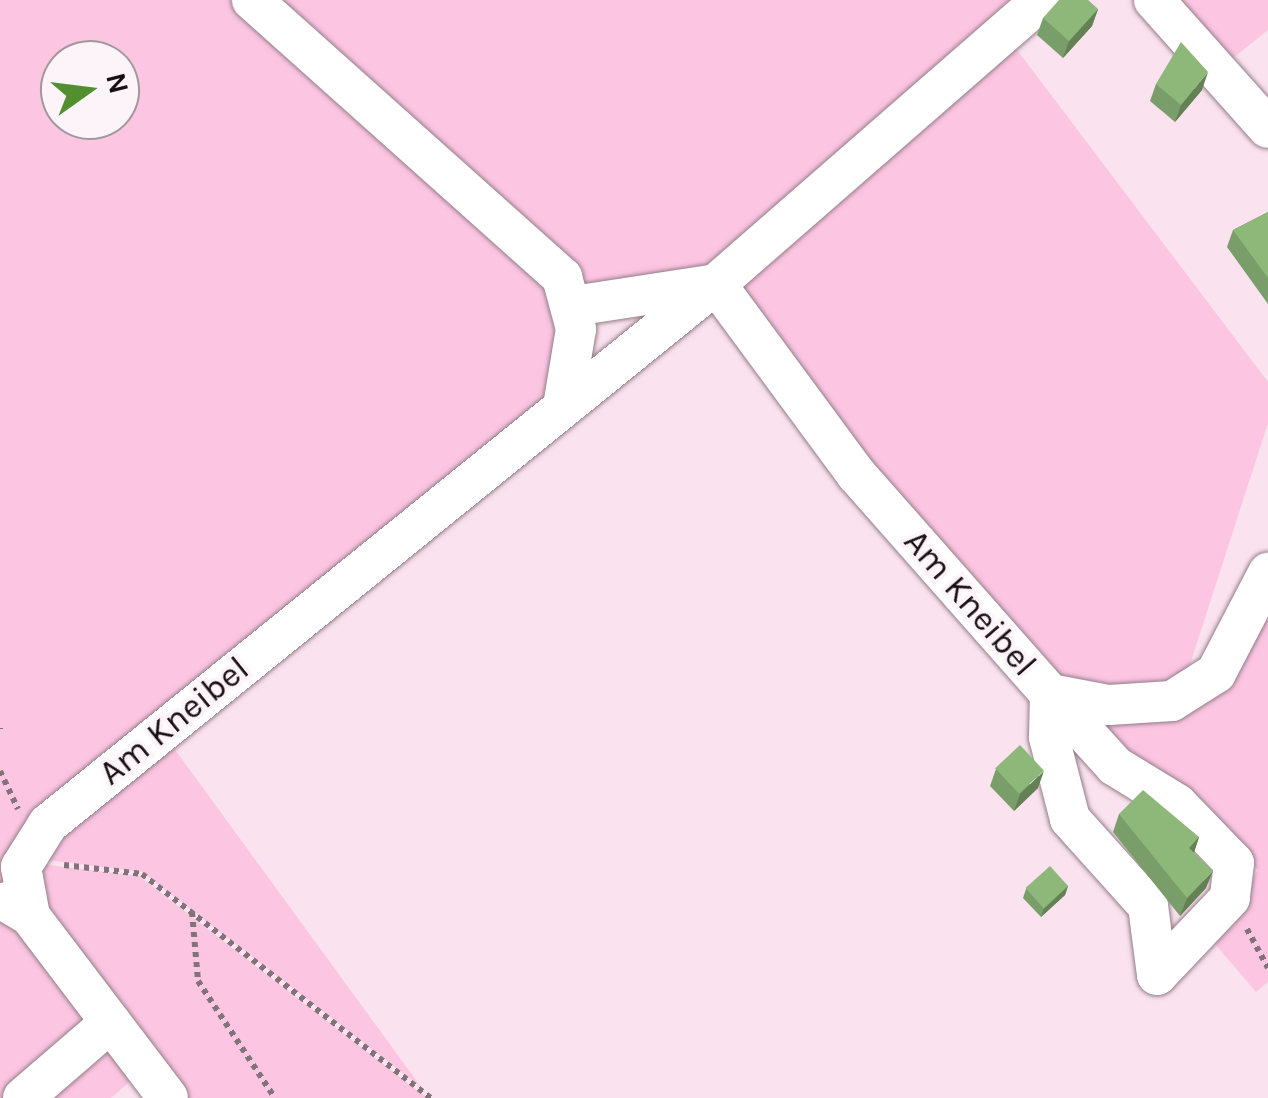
<!DOCTYPE html>
<style>
body{margin:0}
#map{position:relative;width:1268px;height:1098px;overflow:hidden;background:#fae2ee;font-family:Karla,sans-serif}
div>[style]{position:absolute}
.green>*{inset:0;background:#fcc5e2}
.path>*{height:6px;margin-top:-3px;transform-origin:0;background:repeating-linear-gradient(90deg,#82737b 0 5px,transparent 0 10px)}
.roads{filter:drop-shadow(0 0 2px #937d88) drop-shadow(0 0 2px #937d88)}
.minor>*{height:40px;margin:-20px;padding:0 20px;transform-origin:20px;border-radius:20px;background:#fff}
.wall>*{inset:0;background:#799e69}
.shaded-wall>*{inset:0;background:#638155}
.building>*{inset:0;background:#8db87a;transform-origin:0 0}
span{translate:-50% -50%;white-space:nowrap;text-align:center;line-height:1.15;-webkit-text-stroke:8px #fdf4f9;paint-order:stroke}
.street-label{font-size:35px;color:#160f13}
.north{position:absolute;left:40px;top:40px;width:100px;height:100px;box-sizing:border-box;background:#fdf4f9;border:2px solid #a1989d;border-radius:50%;rotate:76deg;font-size:28px;font-weight:700;line-height:40px;text-align:center;color:#160f13}
.north::after{content:'';display:block;margin:auto;width:35px;height:45px;background:#518f2f;clip-path:polygon(50% 0,100% 100%,50% 72%,0 100%)}
</style>
<div id="map">
<div class="green">
<i style="clip-path:polygon(evenodd,0 0,1026px 0,700px 281px,589px 302px,549px 265px,563px 386px,0 884px,0 0,60px 60px,120px 60px,120px 120px,60px 120px,60px 60px)"></i>
<i style="clip-path:polygon(1176px 0,1268px 0,1268px 30px,1232px 59px)"></i>
<i style="clip-path:polygon(1011px 42px,1268px 382px,1268px 423px,1184px 683px,1079px 697px,860px 469px,732px 281px)"></i>
<i style="clip-path:polygon(1268px 600px,1268px 982px,1256px 992px,1209px 937px,1258px 870px,1075px 708px,1184px 708px)"></i>
<i style="clip-path:polygon(168px 740px,421px 1087px,142px 872px,32px 858px)"></i>
<i style="clip-path:polygon(30px 863px,139px 876px,427px 1098px,154px 1098px,0 893px)"></i>
<i style="clip-path:polygon(0 906px,134px 1078px,111px 1098px,0 1098px)"></i>
</div>
<div class="path">
<i style="left:0;top:728px;width:1px;rotate:90deg"></i>
<i style="left:0;top:771px;width:42px;rotate:64.7deg"></i>
<i style="left:64px;top:865px;width:79px;rotate:6.6deg"></i>
<i style="left:142px;top:874px;width:366px;rotate:37.8deg"></i>
<i style="left:192px;top:912px;width:69px;rotate:85deg"></i>
<i style="left:198px;top:981px;width:140px;rotate:56.7deg"></i>
<i style="left:1247px;top:929px;width:44px;rotate:61.7deg"></i>
</div>
<div class="roads">
<div class="minor">
<i style="left:252px;top:0;width:416px;rotate:41.8deg"></i>
<i style="left:562px;top:277px;width:54px;rotate:74.9deg"></i>
<i style="left:576px;top:329px;width:73px;rotate:99.5deg"></i>
<i style="left:1154px;top:0;width:171px;rotate:48.3deg"></i>
<i style="left:574px;top:306px;width:144px;rotate:-8.8deg"></i>
<i style="left:716px;top:284px;width:237px;rotate:53.6deg"></i>
<i style="left:857px;top:475px;width:292px;rotate:48.6deg"></i>
<i style="left:1050px;top:694px;width:60px;rotate:10.6deg"></i>
<i style="left:1109px;top:705px;width:63px;rotate:-3.6deg"></i>
<i style="left:1172px;top:701px;width:52px;rotate:-32.5deg"></i>
<i style="left:1216px;top:673px;width:113px;rotate:-62.5deg"></i>
<i style="left:1050px;top:694px;width:97px;rotate:47.9deg"></i>
<i style="left:1115px;top:766px;width:73px;rotate:31.5deg"></i>
<i style="left:1177px;top:804px;width:82px;rotate:46deg"></i>
<i style="left:1234px;top:863px;width:35px;rotate:97deg"></i>
<i style="left:1230px;top:898px;width:106px;rotate:133.5deg"></i>
<i style="left:1157px;top:975px;width:70px;rotate:-97.4deg"></i>
<i style="left:1148px;top:906px;width:117px;rotate:-131.9deg"></i>
<i style="left:1070px;top:819px;width:85px;rotate:-104.4deg"></i>
<i style="left:1049px;top:737px;width:43px;rotate:-88.7deg"></i>
<i style="left:7px;top:902px;width:27px;rotate:31deg"></i>
<i style="left:30px;top:916px;width:228px;rotate:52.8deg"></i>
<i style="left:30px;top:916px;width:50px;rotate:-100.4deg"></i>
<i style="left:21px;top:867px;width:51px;rotate:-57.9deg"></i>
<i style="left:48px;top:824px;width:859px;rotate:-38.95deg"></i>
<i style="left:716px;top:284px;width:432px;rotate:-41.1deg"></i>
<i style="left:23px;top:1098px;width:116px;rotate:-40.8deg"></i>
</div>
</div>
<div class="wall">
<i style="clip-path:polygon(1098px 9px,1092px 26px,1063px 58px,1037px 35px,1043px 18px)"></i>
<i style="clip-path:polygon(1156px 84px,1202px 90px,1175px 122px,1150px 101px)"></i>
<i style="clip-path:polygon(1268px 212px,1268px 304px,1227px 247px,1233px 230px)"></i>
<i style="clip-path:polygon(996px 769px,1038px 788px,1014px 811px,990px 786px)"></i>
<i style="clip-path:polygon(1119px 814px,1199px 837px,1194px 853px,1206px 888px,1180px 916px,1113px 832px)"></i>
<i style="clip-path:polygon(1068px 886px,1065px 895px,1041px 917px,1023px 898px,1026px 889px)"></i>
</div>
<div class="shaded-wall">
<i style="clip-path:polygon(1098px 9px,1092px 26px,1063px 58px,1069px 41px)"></i>
<i style="clip-path:polygon(1208px 72px,1202px 90px,1175px 122px,1181px 105px)"></i>
<i style="clip-path:polygon(1044px 771px,1038px 788px,1014px 811px,1020px 794px)"></i>
<i style="clip-path:polygon(1199px 837px,1193px 855px,1189px 848px)"></i>
<i style="clip-path:polygon(1213px 871px,1206px 888px,1180px 916px,1187px 898px)"></i>
<i style="clip-path:polygon(1068px 886px,1065px 895px,1041px 917px,1044px 909px)"></i>
</div>
<div class="building">
<i style="clip-path:polygon(1059px 0,1088px 0,1098px 9px,1069px 41px,1043px 18px)"></i>
<i style="clip-path:polygon(1181px 42px,1208px 72px,1181px 105px,1156px 84px)"></i>
<i style="clip-path:polygon(1268px 212px,1268px 278px,1233px 230px)"></i>
<i style="left:1020px;top:745px;width:35px;height:34px;rotate:47deg"></i>
<i style="clip-path:polygon(1143px 790px,1199px 837px,1189px 848px,1213px 871px,1187px 898px,1119px 814px)"></i>
<i style="left:1050px;top:866px;width:27px;height:33px;rotate:48deg"></i>
</div>
<div class="street-label">
<span style="left:970px;top:603px;rotate:49deg">Am Kneibel</span>
<span style="left:174px;top:721px;rotate:-39deg">Am Kneibel</span>
</div>
<div class="north">N</div>
</div>
